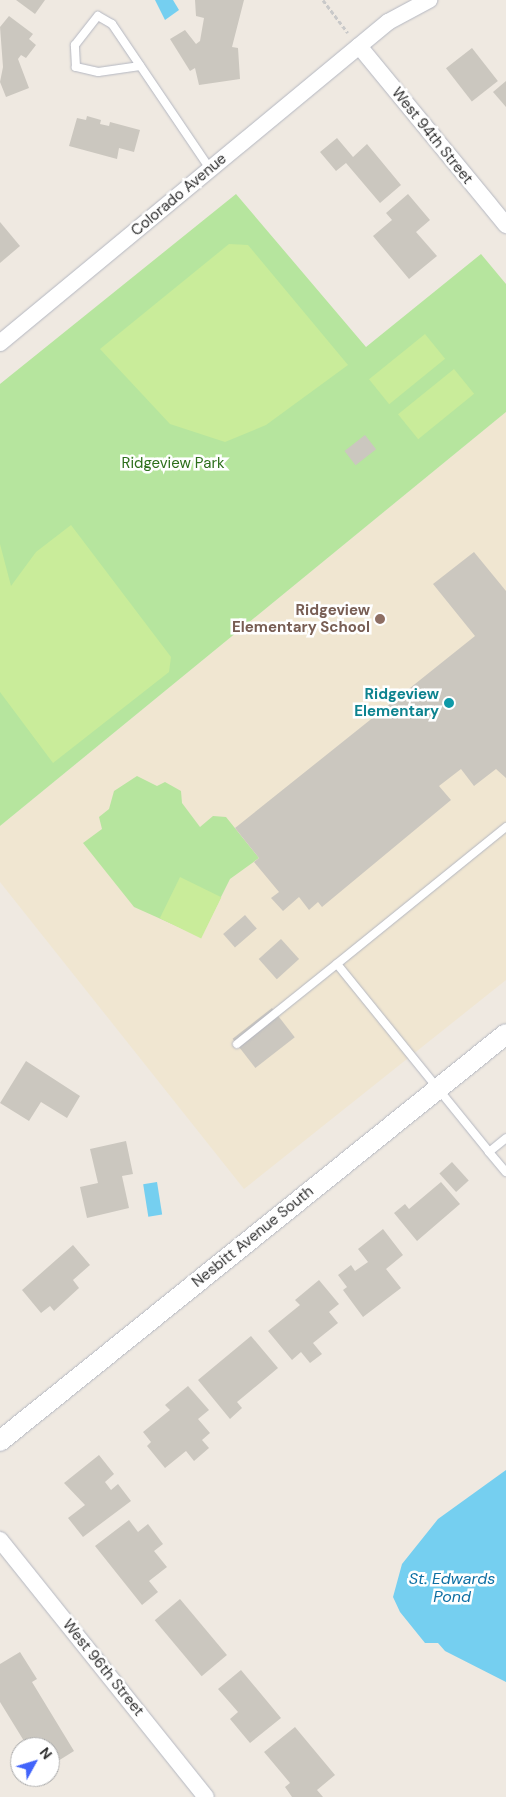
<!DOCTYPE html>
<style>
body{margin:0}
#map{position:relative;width:506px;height:1797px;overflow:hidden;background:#efe9e1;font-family:"DM Sans",sans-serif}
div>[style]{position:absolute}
.education>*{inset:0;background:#f0e6d1}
.green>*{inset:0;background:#b6e59e}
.pitch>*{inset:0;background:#c9ec9a;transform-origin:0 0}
.water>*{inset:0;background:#75cff0;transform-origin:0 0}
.building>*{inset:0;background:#cbc7bf;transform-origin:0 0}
.path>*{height:3px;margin-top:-1.5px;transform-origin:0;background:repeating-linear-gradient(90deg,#c9c9c9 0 4px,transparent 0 6.5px)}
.roads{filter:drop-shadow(0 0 1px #b4b7c1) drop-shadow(0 0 1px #b4b7c1)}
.service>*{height:8px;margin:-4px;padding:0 4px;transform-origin:4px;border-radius:4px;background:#fff}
.minor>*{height:16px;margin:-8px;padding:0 8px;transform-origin:8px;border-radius:8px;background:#fff}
.tertiary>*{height:20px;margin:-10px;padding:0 10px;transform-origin:10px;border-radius:10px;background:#fff}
.dots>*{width:14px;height:14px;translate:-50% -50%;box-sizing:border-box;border:2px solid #fff;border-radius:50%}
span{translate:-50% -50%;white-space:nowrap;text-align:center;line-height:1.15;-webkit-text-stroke:5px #fff;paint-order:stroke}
.street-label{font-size:15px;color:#2e2e2e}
.park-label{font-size:15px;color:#2c6e1b}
.education-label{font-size:15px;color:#785e54;font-weight:700}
.right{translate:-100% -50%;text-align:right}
.culture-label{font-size:15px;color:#0d838f;font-weight:700}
.water-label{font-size:16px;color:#0d6fa3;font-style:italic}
.north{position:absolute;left:10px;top:1737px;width:50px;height:50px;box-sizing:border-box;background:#fff;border:1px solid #ababab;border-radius:50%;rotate:51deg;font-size:14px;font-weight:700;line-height:20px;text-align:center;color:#2e2e2e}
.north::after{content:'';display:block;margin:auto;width:18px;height:22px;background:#4264fb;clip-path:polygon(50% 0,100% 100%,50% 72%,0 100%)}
</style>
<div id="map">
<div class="education">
<i style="clip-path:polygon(506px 412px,506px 980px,244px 1189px,0 882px,0 826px)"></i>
</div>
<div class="green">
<i style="clip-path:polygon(236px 194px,366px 347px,481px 254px,506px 284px,506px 412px,0 826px,0 384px)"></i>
<i style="clip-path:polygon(137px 776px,157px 786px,165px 782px,181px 791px,182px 803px,200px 827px,213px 816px,226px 817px,259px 858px,230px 879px,201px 937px,134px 907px,83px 843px,102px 829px,99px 817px,109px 809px,114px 791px)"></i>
</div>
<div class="pitch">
<i style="clip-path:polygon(229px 244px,248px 245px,348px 365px,266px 425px,225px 442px,170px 424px,100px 349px)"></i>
<i style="left:425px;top:334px;width:32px;height:72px;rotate:51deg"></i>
<i style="left:454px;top:369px;width:32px;height:72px;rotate:51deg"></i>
<i style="clip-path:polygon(71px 525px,171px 657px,169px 672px,53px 763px,0 692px,0 544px,11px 586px,36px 552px)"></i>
<i style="left:180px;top:877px;width:46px;height:46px;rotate:26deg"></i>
</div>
<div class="water">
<i style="clip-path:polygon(155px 0,173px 0,179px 10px,165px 20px)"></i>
<i style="left:157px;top:1182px;width:33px;height:14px;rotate:81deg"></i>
<i style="clip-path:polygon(506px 1470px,506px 1682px,445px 1651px,438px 1643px,425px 1643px,400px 1612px,393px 1597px,402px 1564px,438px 1519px)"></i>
</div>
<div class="building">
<i style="clip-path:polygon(16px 0,45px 0,35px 14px)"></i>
<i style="clip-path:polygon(195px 0,244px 0,232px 47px,238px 48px,240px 79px,199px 85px,195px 68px,190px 71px,170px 39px,185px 30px,196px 44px,200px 41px,204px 18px,196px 16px)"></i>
<i style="clip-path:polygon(9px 16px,33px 34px,29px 39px,36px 45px,26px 58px,21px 55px,18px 59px,29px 88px,6px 97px,0 82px,3px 67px,0 27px)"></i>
<i style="left:472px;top:48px;width:42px;height:33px;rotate:52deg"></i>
<i style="clip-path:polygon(506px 81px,506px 107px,493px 92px)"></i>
<i style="clip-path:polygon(87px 116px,101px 120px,100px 124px,109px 126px,110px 122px,140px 130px,134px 152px,119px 148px,117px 159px,69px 146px,77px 118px,86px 120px)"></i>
<i style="clip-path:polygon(337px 138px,353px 157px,367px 144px,401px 185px,380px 203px,346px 163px,336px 171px,320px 152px)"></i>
<i style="clip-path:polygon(408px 194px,430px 220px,416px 232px,437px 256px,409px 279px,373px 236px,392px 220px,386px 213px)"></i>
<i style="clip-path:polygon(0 222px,20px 246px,0 263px)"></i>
<i style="left:365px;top:435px;width:18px;height:26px;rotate:52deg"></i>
<i style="clip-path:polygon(474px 552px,506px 591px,506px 778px,496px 769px,474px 786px,461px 769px,439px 786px,451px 800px,322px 907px,318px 902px,309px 910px,299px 897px,283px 911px,271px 898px,279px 892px,254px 862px,259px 858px,235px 828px,475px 636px,433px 584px)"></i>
<i style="left:245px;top:915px;width:18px;height:29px;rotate:49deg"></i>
<i style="left:281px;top:939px;width:27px;height:30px;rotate:48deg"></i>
<i style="left:272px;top:1008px;width:37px;height:50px;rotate:52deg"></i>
<i style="clip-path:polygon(26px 1061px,80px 1096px,67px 1118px,41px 1102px,29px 1121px,0 1103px)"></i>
<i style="clip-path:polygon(126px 1141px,133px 1174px,122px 1176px,129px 1208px,87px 1218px,80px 1187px,98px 1183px,90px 1149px)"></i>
<i style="left:452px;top:1162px;width:25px;height:17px;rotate:48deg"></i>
<i style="clip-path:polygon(441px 1182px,460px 1204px,417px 1241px,394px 1213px,405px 1204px,409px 1209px)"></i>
<i style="clip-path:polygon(383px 1229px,403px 1255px,386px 1269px,401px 1288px,363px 1317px,343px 1290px,347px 1287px,338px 1275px,351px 1265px,355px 1271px,368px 1262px,358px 1249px)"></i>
<i style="clip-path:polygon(73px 1245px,90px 1265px,73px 1280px,79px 1288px,54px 1311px,50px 1306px,41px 1313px,22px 1290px)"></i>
<i style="clip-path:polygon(319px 1280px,339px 1304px,329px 1312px,338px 1323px,313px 1343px,322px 1354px,310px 1363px,301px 1352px,292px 1360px,268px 1331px,300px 1305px,295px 1300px)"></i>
<i style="clip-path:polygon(251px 1336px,278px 1368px,237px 1402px,242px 1408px,230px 1419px,198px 1380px)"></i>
<i style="clip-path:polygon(188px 1386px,209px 1410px,198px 1419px,210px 1433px,202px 1440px,209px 1448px,194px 1461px,186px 1451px,165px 1468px,147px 1446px,151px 1442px,143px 1432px,170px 1410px,165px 1405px)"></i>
<i style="clip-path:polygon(99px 1455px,114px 1474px,105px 1482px,111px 1490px,118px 1484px,131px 1501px,83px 1537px,68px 1518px,85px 1505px,64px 1483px)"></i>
<i style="clip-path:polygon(129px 1520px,138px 1532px,148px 1524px,163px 1544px,154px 1551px,167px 1567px,149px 1581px,158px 1592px,142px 1605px,95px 1546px)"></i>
<i style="left:180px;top:1599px;width:73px;height:33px;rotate:50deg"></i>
<i style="clip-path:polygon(20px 1652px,37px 1679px,32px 1682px,74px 1751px,50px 1766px,50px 1747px,21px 1747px,24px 1741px,0 1702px,0 1664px)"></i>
<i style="clip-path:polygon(241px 1670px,281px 1718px,250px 1743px,230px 1719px,238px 1712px,218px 1689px)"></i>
<i style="clip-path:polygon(295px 1727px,335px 1775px,317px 1790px,323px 1797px,292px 1797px,285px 1787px,290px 1783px,264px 1752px)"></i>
</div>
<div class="path">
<i style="left:323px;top:0;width:41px;rotate:52.9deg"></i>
</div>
<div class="roads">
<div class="service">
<i style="left:140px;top:66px;width:42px;rotate:171.9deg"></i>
<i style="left:98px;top:72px;width:23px;rotate:-167deg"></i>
<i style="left:76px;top:67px;width:22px;rotate:-93deg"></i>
<i style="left:75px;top:45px;width:37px;rotate:-52deg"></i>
<i style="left:98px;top:16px;width:16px;rotate:30deg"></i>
<i style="left:112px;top:24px;width:175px;rotate:55.9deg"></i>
<i style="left:506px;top:827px;width:218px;rotate:141deg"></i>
<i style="left:337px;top:964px;width:242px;rotate:51deg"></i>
<i style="left:489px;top:1152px;width:22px;rotate:-39deg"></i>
<i style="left:237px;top:1044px;width:128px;rotate:-38.7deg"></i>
<i style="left:489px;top:1152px;width:26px;rotate:50deg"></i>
</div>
<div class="minor">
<i style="left:359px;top:46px;width:232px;rotate:50.6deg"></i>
<i style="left:0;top:343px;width:504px;rotate:-39.6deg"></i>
<i style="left:388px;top:22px;width:47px;rotate:-28.2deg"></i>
<i style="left:0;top:1540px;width:329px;rotate:51.3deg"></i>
</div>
<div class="tertiary">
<i style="left:0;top:1441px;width:649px;rotate:-38.81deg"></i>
</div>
</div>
<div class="dots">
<i style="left:380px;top:619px;background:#8d6e63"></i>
<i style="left:449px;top:703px;background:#0f9aa8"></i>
</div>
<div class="street-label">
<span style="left:432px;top:136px;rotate:51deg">West 94th Street</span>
<span style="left:179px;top:195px;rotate:-40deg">Colorado Avenue</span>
<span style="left:253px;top:1237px;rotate:-39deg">Nesbitt Avenue South</span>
<span style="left:103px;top:1668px;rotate:51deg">West 96th Street</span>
</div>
<div class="park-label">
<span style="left:173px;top:464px">Ridgeview Park</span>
</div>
<div class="education-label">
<span class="right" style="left:370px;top:619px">Ridgeview<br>Elementary School</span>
</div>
<div class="culture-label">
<span class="right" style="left:439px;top:703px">Ridgeview<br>Elementary</span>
</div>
<div class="water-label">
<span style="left:452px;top:1588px">St. Edwards<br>Pond</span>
</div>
<div class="north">N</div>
</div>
